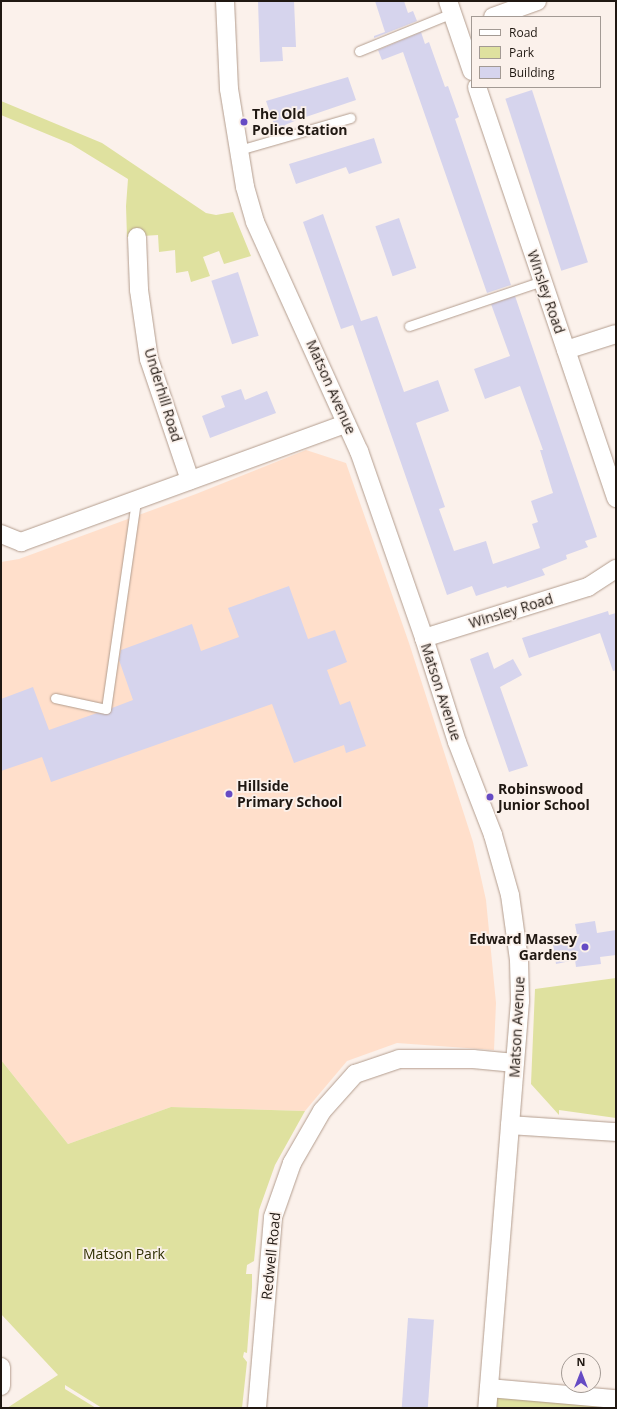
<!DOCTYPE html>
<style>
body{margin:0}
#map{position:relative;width:617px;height:1409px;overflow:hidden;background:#fbf1eb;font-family:"Open Sans",sans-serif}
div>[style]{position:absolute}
.built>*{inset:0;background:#ffdfcb}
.green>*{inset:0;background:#dfe19f}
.building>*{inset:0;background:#d6d4ed;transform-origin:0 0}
.roads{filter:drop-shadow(0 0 1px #b39d8e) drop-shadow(0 0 1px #b39d8e)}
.service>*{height:9px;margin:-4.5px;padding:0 4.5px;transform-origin:4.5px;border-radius:4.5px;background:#fff}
.minor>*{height:18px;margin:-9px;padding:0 9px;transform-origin:9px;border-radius:9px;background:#fff}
.dots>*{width:11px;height:11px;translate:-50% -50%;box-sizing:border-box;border:2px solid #fbf1eb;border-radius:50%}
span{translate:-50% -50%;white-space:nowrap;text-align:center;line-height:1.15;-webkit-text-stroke:3.5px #fbf1eb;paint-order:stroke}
.poi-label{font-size:14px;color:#201812;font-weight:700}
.left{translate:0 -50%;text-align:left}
.right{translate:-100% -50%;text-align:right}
.street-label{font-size:14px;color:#201812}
.park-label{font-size:14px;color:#2e2e02}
.frame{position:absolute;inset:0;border:2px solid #201812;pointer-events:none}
.legend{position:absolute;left:471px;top:16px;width:130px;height:72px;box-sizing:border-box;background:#fbf1eb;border:1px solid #a39a94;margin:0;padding:5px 7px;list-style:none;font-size:12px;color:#201812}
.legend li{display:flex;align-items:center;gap:8px;height:20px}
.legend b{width:20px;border:1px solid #a39a94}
.north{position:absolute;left:561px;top:1353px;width:40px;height:40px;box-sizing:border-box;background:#fbf1eb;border:1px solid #a39a94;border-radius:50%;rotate:0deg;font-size:11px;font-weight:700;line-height:16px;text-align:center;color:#201812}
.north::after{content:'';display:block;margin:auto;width:14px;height:18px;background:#664bc4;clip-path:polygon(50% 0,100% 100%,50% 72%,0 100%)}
</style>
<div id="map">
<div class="built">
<i style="clip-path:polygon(306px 450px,346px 463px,409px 643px,473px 842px,486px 900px,496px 1003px,494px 1050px,397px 1043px,347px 1061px,305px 1111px,171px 1107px,68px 1144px,1px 1060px,1px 562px,19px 559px,196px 494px)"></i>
</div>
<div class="green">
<i style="clip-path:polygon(1px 101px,102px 143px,206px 213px,216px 215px,233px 212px,251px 256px,224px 264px,219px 251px,203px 257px,210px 276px,191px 282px,188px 271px,176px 273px,175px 250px,159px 252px,158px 235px,127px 237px,126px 206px,128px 179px,71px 144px,1px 115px)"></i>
<i style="clip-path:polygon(616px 978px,616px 1118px,559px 1110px,559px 1115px,531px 1084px,535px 989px)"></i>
<i style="clip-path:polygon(1px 1060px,68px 1144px,171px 1107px,305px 1111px,275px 1165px,259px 1210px,254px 1261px,247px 1265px,246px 1274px,252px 1274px,252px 1287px,247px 1353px,244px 1352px,243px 1357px,247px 1362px,242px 1408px,102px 1408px,65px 1385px,65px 1389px,96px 1408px,7px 1408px,58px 1375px,1px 1314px)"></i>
<i style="clip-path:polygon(489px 1388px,616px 1399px,616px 1408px,487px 1408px)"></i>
</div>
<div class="building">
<i style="clip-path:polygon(258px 1px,294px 1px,296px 47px,282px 47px,283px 61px,260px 62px)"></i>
<i style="clip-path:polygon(375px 1px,404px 1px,408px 13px,413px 11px,417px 21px,374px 38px,374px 36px,385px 32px)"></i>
<i style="clip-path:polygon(421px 32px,425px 44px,429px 42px,445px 87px,448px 86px,459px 117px,455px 119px,511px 285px,487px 293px,403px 52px,382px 60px,378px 50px)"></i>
<i style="clip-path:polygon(348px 77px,356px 100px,297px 120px,285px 125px,285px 130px,277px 133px,266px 101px)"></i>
<i style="left:532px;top:90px;width:181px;height:28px;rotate:72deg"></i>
<i style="clip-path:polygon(374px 138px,382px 163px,349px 174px,346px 167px,296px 184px,289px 164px)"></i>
<i style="clip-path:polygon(323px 214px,361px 321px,377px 316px,404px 392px,438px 380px,449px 411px,416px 423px,445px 507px,439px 509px,454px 551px,486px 541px,493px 564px,540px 548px,532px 524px,538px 522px,531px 501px,553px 493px,540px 450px,543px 450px,520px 386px,485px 399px,474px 369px,510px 356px,491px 304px,515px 296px,597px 537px,585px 541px,588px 547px,566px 555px,567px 559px,542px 569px,545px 575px,507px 588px,506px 586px,476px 596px,472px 586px,447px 595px,353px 325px,341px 329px,303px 222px)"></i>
<i style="left:399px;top:218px;width:53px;height:25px;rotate:71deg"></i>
<i style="left:238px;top:272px;width:67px;height:28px;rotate:72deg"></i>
<i style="clip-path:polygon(241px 389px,245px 400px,267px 391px,276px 413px,210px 438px,202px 416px,225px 407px,221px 396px)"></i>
<i style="clip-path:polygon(289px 586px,308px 639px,335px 630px,347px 662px,327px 670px,340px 705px,350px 701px,366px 746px,346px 753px,344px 745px,294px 763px,272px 704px,51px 782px,42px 757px,1px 771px,1px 699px,33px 687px,49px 730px,97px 713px,108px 714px,112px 708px,133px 700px,119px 660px,121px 650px,192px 624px,201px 651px,239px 637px,228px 608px)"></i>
<i style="clip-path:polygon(608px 611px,609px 615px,616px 613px,616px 670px,613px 671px,600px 633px,529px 658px,522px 638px)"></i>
<i style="clip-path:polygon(488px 652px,494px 669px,513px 659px,522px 675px,500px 687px,528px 766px,509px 772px,470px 659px)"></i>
<i style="clip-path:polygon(595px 921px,597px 933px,616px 930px,616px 955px,600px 957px,601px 964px,576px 967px,575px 960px,556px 964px,552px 938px,577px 935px,575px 924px)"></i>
<i style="left:408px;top:1318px;width:26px;height:90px;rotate:4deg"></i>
</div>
<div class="roads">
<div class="service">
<i style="left:359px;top:51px;width:100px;rotate:-22.2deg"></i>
<i style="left:239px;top:150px;width:116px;rotate:-16.1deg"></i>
<i style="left:409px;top:326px;width:140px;rotate:-18.7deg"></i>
<i style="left:55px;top:698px;width:52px;rotate:12.2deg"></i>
<i style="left:106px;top:709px;width:211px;rotate:-81.8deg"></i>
</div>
<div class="minor">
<i style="left:225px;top:1px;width:88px;rotate:87.4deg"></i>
<i style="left:229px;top:89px;width:99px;rotate:80.7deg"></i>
<i style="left:245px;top:187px;width:36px;rotate:74deg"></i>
<i style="left:255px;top:222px;width:252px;rotate:65.6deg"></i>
<i style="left:359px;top:451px;width:198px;rotate:70.8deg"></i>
<i style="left:424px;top:638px;width:109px;rotate:72.4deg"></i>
<i style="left:457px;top:742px;width:100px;rotate:68.8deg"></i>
<i style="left:493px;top:835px;width:62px;rotate:74.2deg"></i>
<i style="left:510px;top:895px;width:66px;rotate:82.1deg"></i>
<i style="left:519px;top:960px;width:41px;rotate:88.6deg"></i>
<i style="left:520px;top:1001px;width:408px;rotate:94.6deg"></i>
<i style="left:448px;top:1px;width:74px;rotate:71.1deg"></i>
<i style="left:493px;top:17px;width:47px;rotate:-20deg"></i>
<i style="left:477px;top:87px;width:434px;rotate:71.3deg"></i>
<i style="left:137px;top:237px;width:53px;rotate:87.8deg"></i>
<i style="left:139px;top:290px;width:70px;rotate:81.8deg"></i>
<i style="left:149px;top:359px;width:128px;rotate:71.3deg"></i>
<i style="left:566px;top:350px;width:52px;rotate:-17.7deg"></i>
<i style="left:1px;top:534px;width:22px;rotate:22deg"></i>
<i style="left:21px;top:542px;width:346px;rotate:-20deg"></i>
<i style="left:424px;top:638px;width:172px;rotate:-17.3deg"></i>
<i style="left:588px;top:587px;width:33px;rotate:-33deg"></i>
<i style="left:510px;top:1125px;width:106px;rotate:3.8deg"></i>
<i style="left:1px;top:1367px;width:19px;rotate:90deg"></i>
<i style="left:489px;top:1388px;width:127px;rotate:5deg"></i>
<i style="left:257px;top:1408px;width:192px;rotate:-85.2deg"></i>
<i style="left:273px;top:1217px;width:57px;rotate:-70.6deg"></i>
<i style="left:292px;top:1163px;width:60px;rotate:-60deg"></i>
<i style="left:322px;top:1111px;width:50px;rotate:-48.3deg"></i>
<i style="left:355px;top:1074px;width:46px;rotate:-18.8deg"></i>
<i style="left:399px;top:1059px;width:74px"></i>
<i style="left:473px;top:1059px;width:42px;rotate:5.4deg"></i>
</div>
</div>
<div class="dots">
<i style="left:244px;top:122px;background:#664bc4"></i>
<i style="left:229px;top:794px;background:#664bc4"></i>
<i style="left:490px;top:797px;background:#664bc4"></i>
<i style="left:585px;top:947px;background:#664bc4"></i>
</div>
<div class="poi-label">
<span class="left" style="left:252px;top:122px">The Old<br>Police Station</span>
<span class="left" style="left:237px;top:794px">Hillside<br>Primary School</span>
<span class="left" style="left:498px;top:797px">Robinswood<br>Junior School</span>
<span class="right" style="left:577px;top:947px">Edward Massey<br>Gardens</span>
</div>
<div class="street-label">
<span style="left:546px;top:292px;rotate:71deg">Winsley Road</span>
<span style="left:331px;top:387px;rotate:66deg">Matson Avenue</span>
<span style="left:163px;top:395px;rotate:73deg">Underhill Road</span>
<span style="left:511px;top:611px;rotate:-17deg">Winsley Road</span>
<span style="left:441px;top:692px;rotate:72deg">Matson Avenue</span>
<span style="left:517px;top:1027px;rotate:-87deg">Matson Avenue</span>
<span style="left:271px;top:1256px;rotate:-84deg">Redwell Road</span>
</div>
<div class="park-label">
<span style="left:124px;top:1254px">Matson Park</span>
</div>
<div class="frame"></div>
<ul class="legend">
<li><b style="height:5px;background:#fff"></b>Road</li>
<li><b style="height:11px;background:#dfe19f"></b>Park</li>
<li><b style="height:11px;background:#d6d4ed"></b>Building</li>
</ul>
<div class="north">N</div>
</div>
